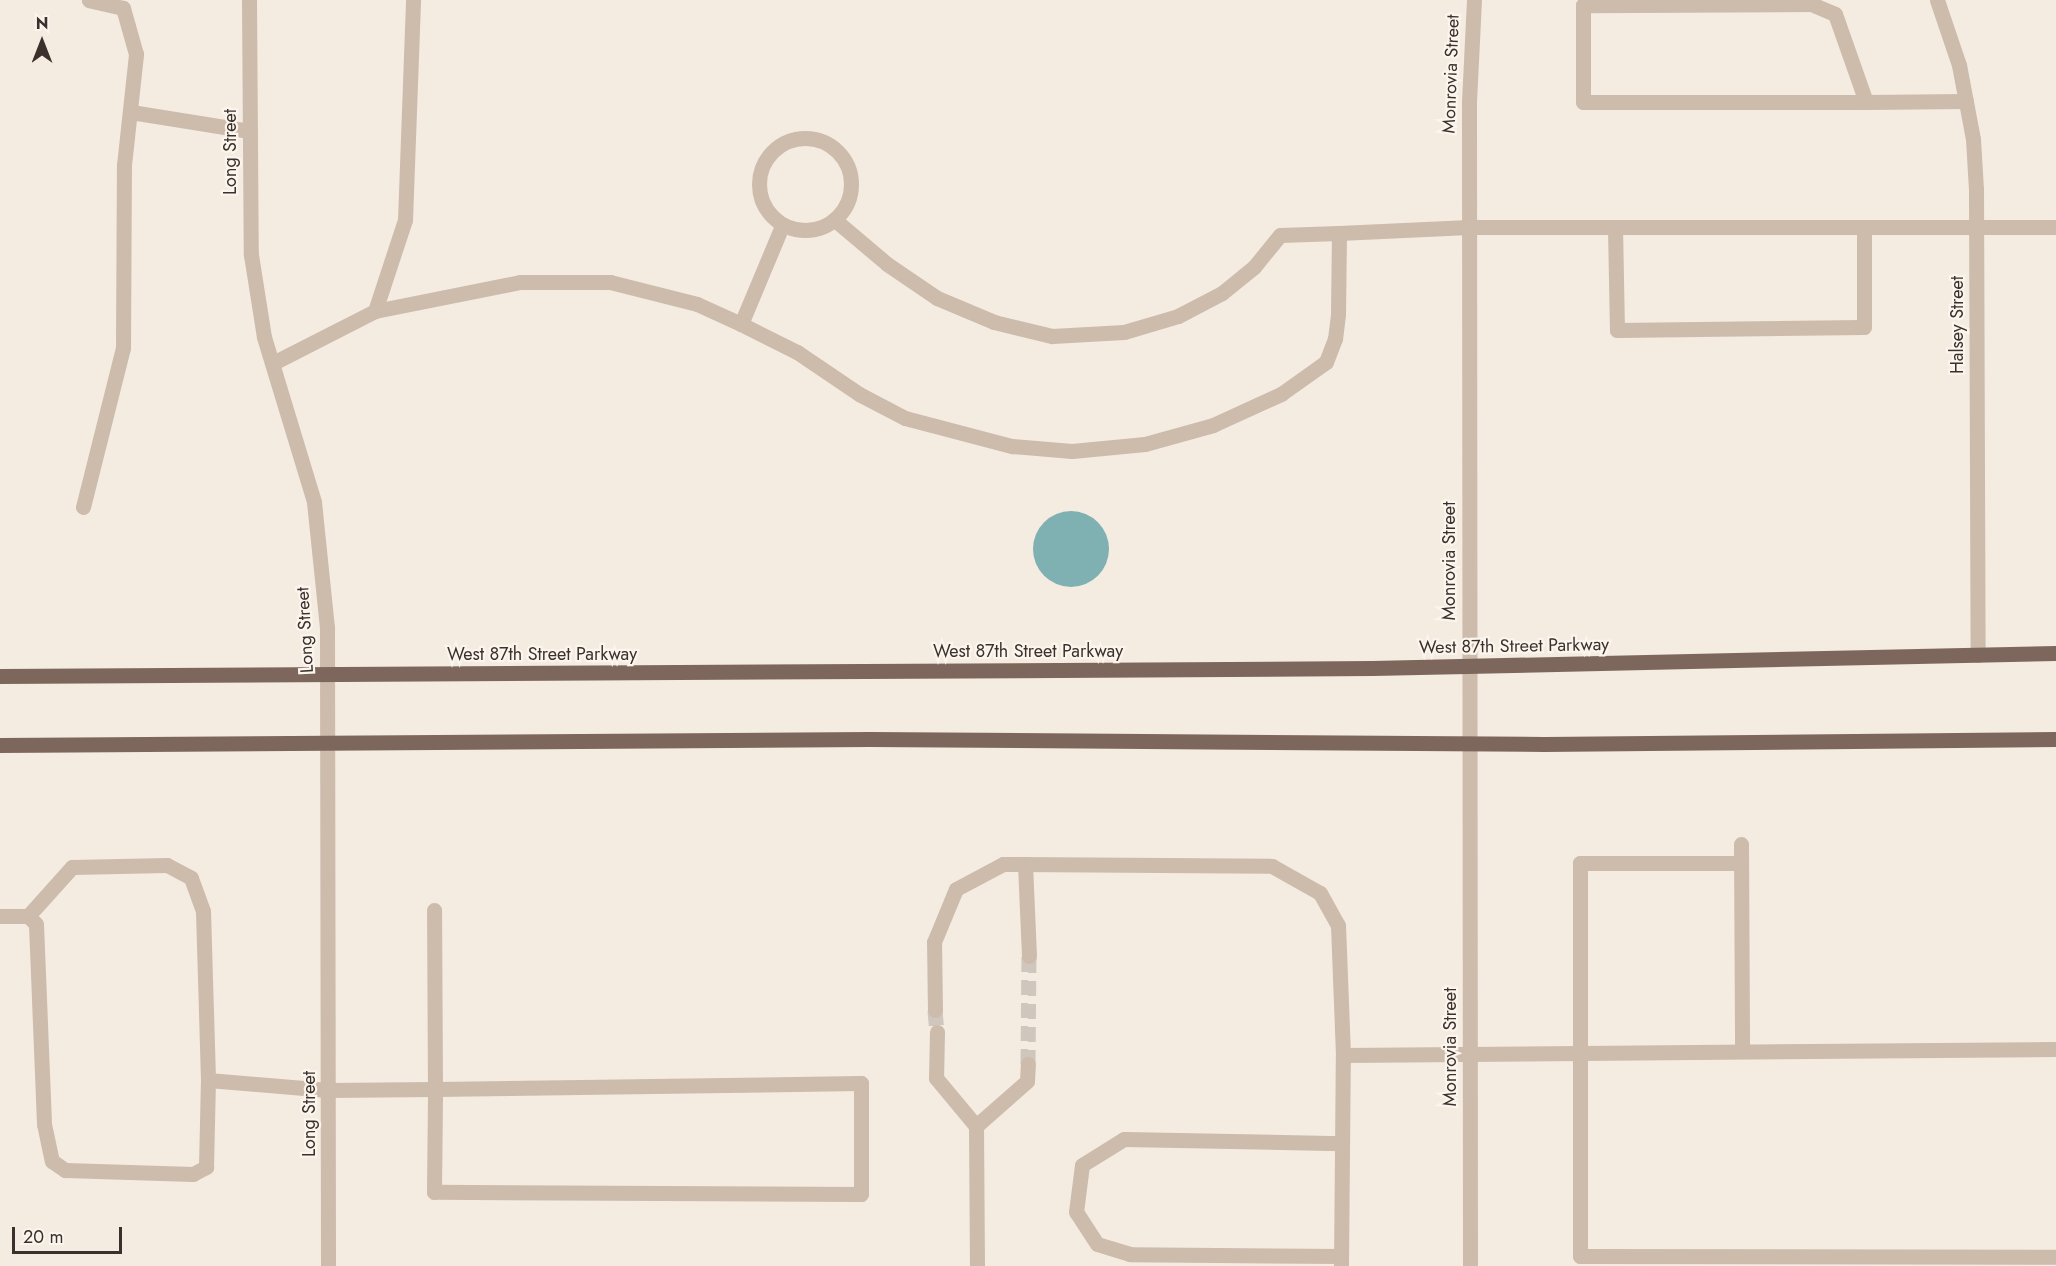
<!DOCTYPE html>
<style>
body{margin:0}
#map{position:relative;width:2056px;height:1266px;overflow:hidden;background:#f4ebe1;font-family:Jost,sans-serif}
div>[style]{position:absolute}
.water>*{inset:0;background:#7fb0b2}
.round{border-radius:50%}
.minor-tunnel>*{height:15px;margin-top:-7.5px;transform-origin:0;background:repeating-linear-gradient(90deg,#cfc6bd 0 15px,transparent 0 23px)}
.minor>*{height:15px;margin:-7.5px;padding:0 7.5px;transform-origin:7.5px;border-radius:7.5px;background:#cdbbac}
.minor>.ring{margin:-7.5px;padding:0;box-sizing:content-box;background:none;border:15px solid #cdbbac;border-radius:50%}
.major>*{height:15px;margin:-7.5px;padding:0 7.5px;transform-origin:7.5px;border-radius:7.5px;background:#7d675c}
span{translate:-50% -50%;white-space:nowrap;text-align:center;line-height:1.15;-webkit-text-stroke:4.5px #fbf5ee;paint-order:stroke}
.street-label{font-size:18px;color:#3b302b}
.north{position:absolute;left:12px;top:12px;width:60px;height:60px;-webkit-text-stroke:4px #fbf5ee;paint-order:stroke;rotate:0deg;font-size:16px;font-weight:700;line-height:24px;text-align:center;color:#3b302b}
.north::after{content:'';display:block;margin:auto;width:21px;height:27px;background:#3b302b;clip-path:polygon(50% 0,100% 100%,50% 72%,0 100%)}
.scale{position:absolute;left:12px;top:1227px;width:110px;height:27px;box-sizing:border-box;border:3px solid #3b302b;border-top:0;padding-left:8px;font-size:18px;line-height:21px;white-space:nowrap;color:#3b302b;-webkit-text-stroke:4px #fbf5ee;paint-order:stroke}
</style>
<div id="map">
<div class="water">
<i class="round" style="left:1033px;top:511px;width:76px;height:76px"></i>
</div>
<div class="minor-tunnel">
<i style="left:935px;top:1010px;width:22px;rotate:85deg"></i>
<i style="left:1028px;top:1064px;width:108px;rotate:-89.5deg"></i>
</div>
<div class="minor">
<i style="left:249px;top:0;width:255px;rotate:89.6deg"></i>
<i style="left:251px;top:255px;width:83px;rotate:81deg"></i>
<i style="left:264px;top:337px;width:172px;rotate:73.1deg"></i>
<i style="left:314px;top:502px;width:127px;rotate:84.1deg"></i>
<i style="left:327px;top:628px;width:638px;rotate:89.91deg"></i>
<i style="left:1937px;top:0;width:69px;rotate:71.3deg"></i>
<i style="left:1959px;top:65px;width:75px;rotate:79.3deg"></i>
<i style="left:1973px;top:139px;width:50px;rotate:86.6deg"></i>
<i style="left:1976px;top:189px;width:466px;rotate:89.8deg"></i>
<i style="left:1866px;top:102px;width:93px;rotate:-109.4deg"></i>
<i style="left:1835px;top:14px;width:25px;rotate:-157deg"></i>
<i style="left:1812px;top:4px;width:229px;rotate:179.7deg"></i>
<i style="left:1583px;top:5px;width:97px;rotate:90deg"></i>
<i style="left:1583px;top:102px;width:283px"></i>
<i style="left:1866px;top:102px;width:100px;rotate:-0.6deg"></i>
<i style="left:131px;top:112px;width:120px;rotate:9.1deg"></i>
<i class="ring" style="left:759px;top:138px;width:77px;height:77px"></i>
<i style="left:835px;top:220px;width:68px;rotate:40.2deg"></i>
<i style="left:887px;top:264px;width:60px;rotate:34.2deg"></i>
<i style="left:937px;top:298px;width:62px;rotate:22.8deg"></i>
<i style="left:994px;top:322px;width:60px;rotate:13.6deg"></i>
<i style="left:1052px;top:336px;width:72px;rotate:-3.2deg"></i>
<i style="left:1124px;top:332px;width:56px;rotate:-16.5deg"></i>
<i style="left:1178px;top:316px;width:50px;rotate:-27.6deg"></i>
<i style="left:1222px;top:293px;width:41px;rotate:-39.1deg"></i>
<i style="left:1254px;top:267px;width:41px;rotate:-50.9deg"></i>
<i style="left:1280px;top:235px;width:59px;rotate:-1.9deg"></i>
<i style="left:1615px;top:227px;width:103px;rotate:88.9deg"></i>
<i style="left:1617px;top:330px;width:247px;rotate:-0.7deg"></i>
<i style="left:1864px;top:327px;width:100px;rotate:-90deg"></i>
<i style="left:375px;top:311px;width:96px;rotate:-71.8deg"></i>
<i style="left:405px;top:220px;width:220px;rotate:-87.9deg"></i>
<i style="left:741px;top:324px;width:106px;rotate:-67.3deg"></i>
<i style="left:275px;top:362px;width:112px;rotate:-27deg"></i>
<i style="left:375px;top:311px;width:148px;rotate:-11.3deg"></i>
<i style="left:520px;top:282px;width:90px"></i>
<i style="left:610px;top:282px;width:90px;rotate:14.2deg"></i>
<i style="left:697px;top:304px;width:48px;rotate:24.4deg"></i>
<i style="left:741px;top:324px;width:63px;rotate:26.6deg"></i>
<i style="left:797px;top:352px;width:75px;rotate:34.1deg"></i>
<i style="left:859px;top:394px;width:52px;rotate:27.6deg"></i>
<i style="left:905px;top:418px;width:111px;rotate:14.7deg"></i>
<i style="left:1012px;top:446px;width:60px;rotate:4.8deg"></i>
<i style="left:1072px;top:451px;width:73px;rotate:-5.5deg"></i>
<i style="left:1145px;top:444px;width:71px;rotate:-15.6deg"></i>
<i style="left:1213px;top:425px;width:75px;rotate:-24.5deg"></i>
<i style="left:1281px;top:394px;width:55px;rotate:-35.4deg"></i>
<i style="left:1326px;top:362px;width:25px;rotate:-69deg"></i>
<i style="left:1335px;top:339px;width:25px;rotate:-83deg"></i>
<i style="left:1338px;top:314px;width:81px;rotate:-89.3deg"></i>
<i style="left:1339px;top:233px;width:130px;rotate:-2.6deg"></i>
<i style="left:1469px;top:227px;width:587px"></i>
<i style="left:83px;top:507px;width:164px;rotate:-75.9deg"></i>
<i style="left:123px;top:348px;width:183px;rotate:-89.7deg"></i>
<i style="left:124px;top:165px;width:112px;rotate:-83.8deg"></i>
<i style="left:136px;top:54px;width:48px;rotate:-105.8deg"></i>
<i style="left:123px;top:8px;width:35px;rotate:-167deg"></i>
<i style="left:1741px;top:844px;width:207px;rotate:89.7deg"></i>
<i style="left:1740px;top:863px;width:160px;rotate:180deg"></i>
<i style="left:1580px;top:863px;width:393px;rotate:90deg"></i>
<i style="left:1580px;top:1256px;width:476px;rotate:0.1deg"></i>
<i style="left:1025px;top:864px;width:92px;rotate:87.5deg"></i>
<i style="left:0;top:916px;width:28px"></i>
<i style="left:28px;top:916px;width:11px;rotate:45deg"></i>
<i style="left:36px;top:924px;width:200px;rotate:87.7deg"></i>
<i style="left:44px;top:1124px;width:38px;rotate:78deg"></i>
<i style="left:52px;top:1161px;width:16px;rotate:35deg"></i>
<i style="left:65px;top:1170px;width:128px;rotate:1.8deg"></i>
<i style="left:193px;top:1174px;width:15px;rotate:-28deg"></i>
<i style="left:206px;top:1167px;width:87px;rotate:-88.7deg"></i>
<i style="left:208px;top:1080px;width:120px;rotate:4.8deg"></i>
<i style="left:328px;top:1090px;width:107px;rotate:-0.5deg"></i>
<i style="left:435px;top:1089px;width:426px;rotate:-0.8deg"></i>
<i style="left:861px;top:1083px;width:111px;rotate:90deg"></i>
<i style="left:861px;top:1194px;width:427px;rotate:-179.7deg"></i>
<i style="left:434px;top:1192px;width:103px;rotate:-89.4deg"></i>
<i style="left:435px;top:1089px;width:179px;rotate:-90.3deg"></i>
<i style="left:28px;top:916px;width:66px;rotate:-48.1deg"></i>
<i style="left:72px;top:867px;width:95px;rotate:-1.2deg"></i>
<i style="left:167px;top:865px;width:27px;rotate:28deg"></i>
<i style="left:191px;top:878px;width:35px;rotate:70deg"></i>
<i style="left:203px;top:911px;width:169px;rotate:88.3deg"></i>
<i style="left:935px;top:1010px;width:68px;rotate:-90.8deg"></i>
<i style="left:934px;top:942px;width:57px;rotate:-67.5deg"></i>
<i style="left:956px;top:889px;width:53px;rotate:-28deg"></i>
<i style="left:1003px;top:864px;width:269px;rotate:0.4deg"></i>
<i style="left:1272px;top:866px;width:55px;rotate:29.4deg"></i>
<i style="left:1320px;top:893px;width:37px;rotate:61deg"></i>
<i style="left:1338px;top:925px;width:130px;rotate:87.8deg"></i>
<i style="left:937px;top:1032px;width:46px;rotate:91.2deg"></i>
<i style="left:936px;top:1078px;width:62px;rotate:50.2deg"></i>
<i style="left:976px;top:1126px;width:140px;rotate:89.6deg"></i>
<i style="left:976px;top:1126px;width:68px;rotate:-41.4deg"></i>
<i style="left:1027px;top:1081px;width:17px;rotate:-87deg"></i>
<i style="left:1341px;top:1256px;width:211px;rotate:-179.5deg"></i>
<i style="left:1130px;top:1254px;width:34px;rotate:-163deg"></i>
<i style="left:1097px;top:1244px;width:38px;rotate:-123deg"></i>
<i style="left:1076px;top:1212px;width:47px;rotate:-82.7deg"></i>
<i style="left:1082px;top:1165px;width:49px;rotate:-31.8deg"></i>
<i style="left:1124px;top:1139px;width:218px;rotate:1.1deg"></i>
<i style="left:1341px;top:1266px;width:211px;rotate:-89.5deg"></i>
<i style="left:1343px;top:1055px;width:713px;rotate:-0.48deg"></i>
<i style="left:1470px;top:1266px;width:1164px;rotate:-90.05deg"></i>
<i style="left:1469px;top:102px;width:102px;rotate:-87.2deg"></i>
</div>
<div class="major">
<i style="left:0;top:676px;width:1372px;rotate:-0.33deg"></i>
<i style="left:1372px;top:668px;width:684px;rotate:-1.26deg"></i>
<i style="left:0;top:745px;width:869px;rotate:-0.4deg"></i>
<i style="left:869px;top:739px;width:675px;rotate:0.42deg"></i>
<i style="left:1544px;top:744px;width:512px;rotate:-0.56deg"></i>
</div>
<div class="street-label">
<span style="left:1451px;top:74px;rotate:-88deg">Monrovia Street</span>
<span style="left:230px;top:152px;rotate:-90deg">Long Street</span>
<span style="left:1957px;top:325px;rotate:-90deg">Halsey Street</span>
<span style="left:1449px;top:561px;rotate:-90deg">Monrovia Street</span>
<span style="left:305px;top:630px;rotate:-93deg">Long Street</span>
<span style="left:1514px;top:646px;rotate:-1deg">West 87th Street Parkway</span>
<span style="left:1028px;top:651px">West 87th Street Parkway</span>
<span style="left:542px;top:654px">West 87th Street Parkway</span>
<span style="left:1450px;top:1047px;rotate:-90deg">Monrovia Street</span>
<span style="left:309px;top:1114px;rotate:-90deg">Long Street</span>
</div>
<div class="north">N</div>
<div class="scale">20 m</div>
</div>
